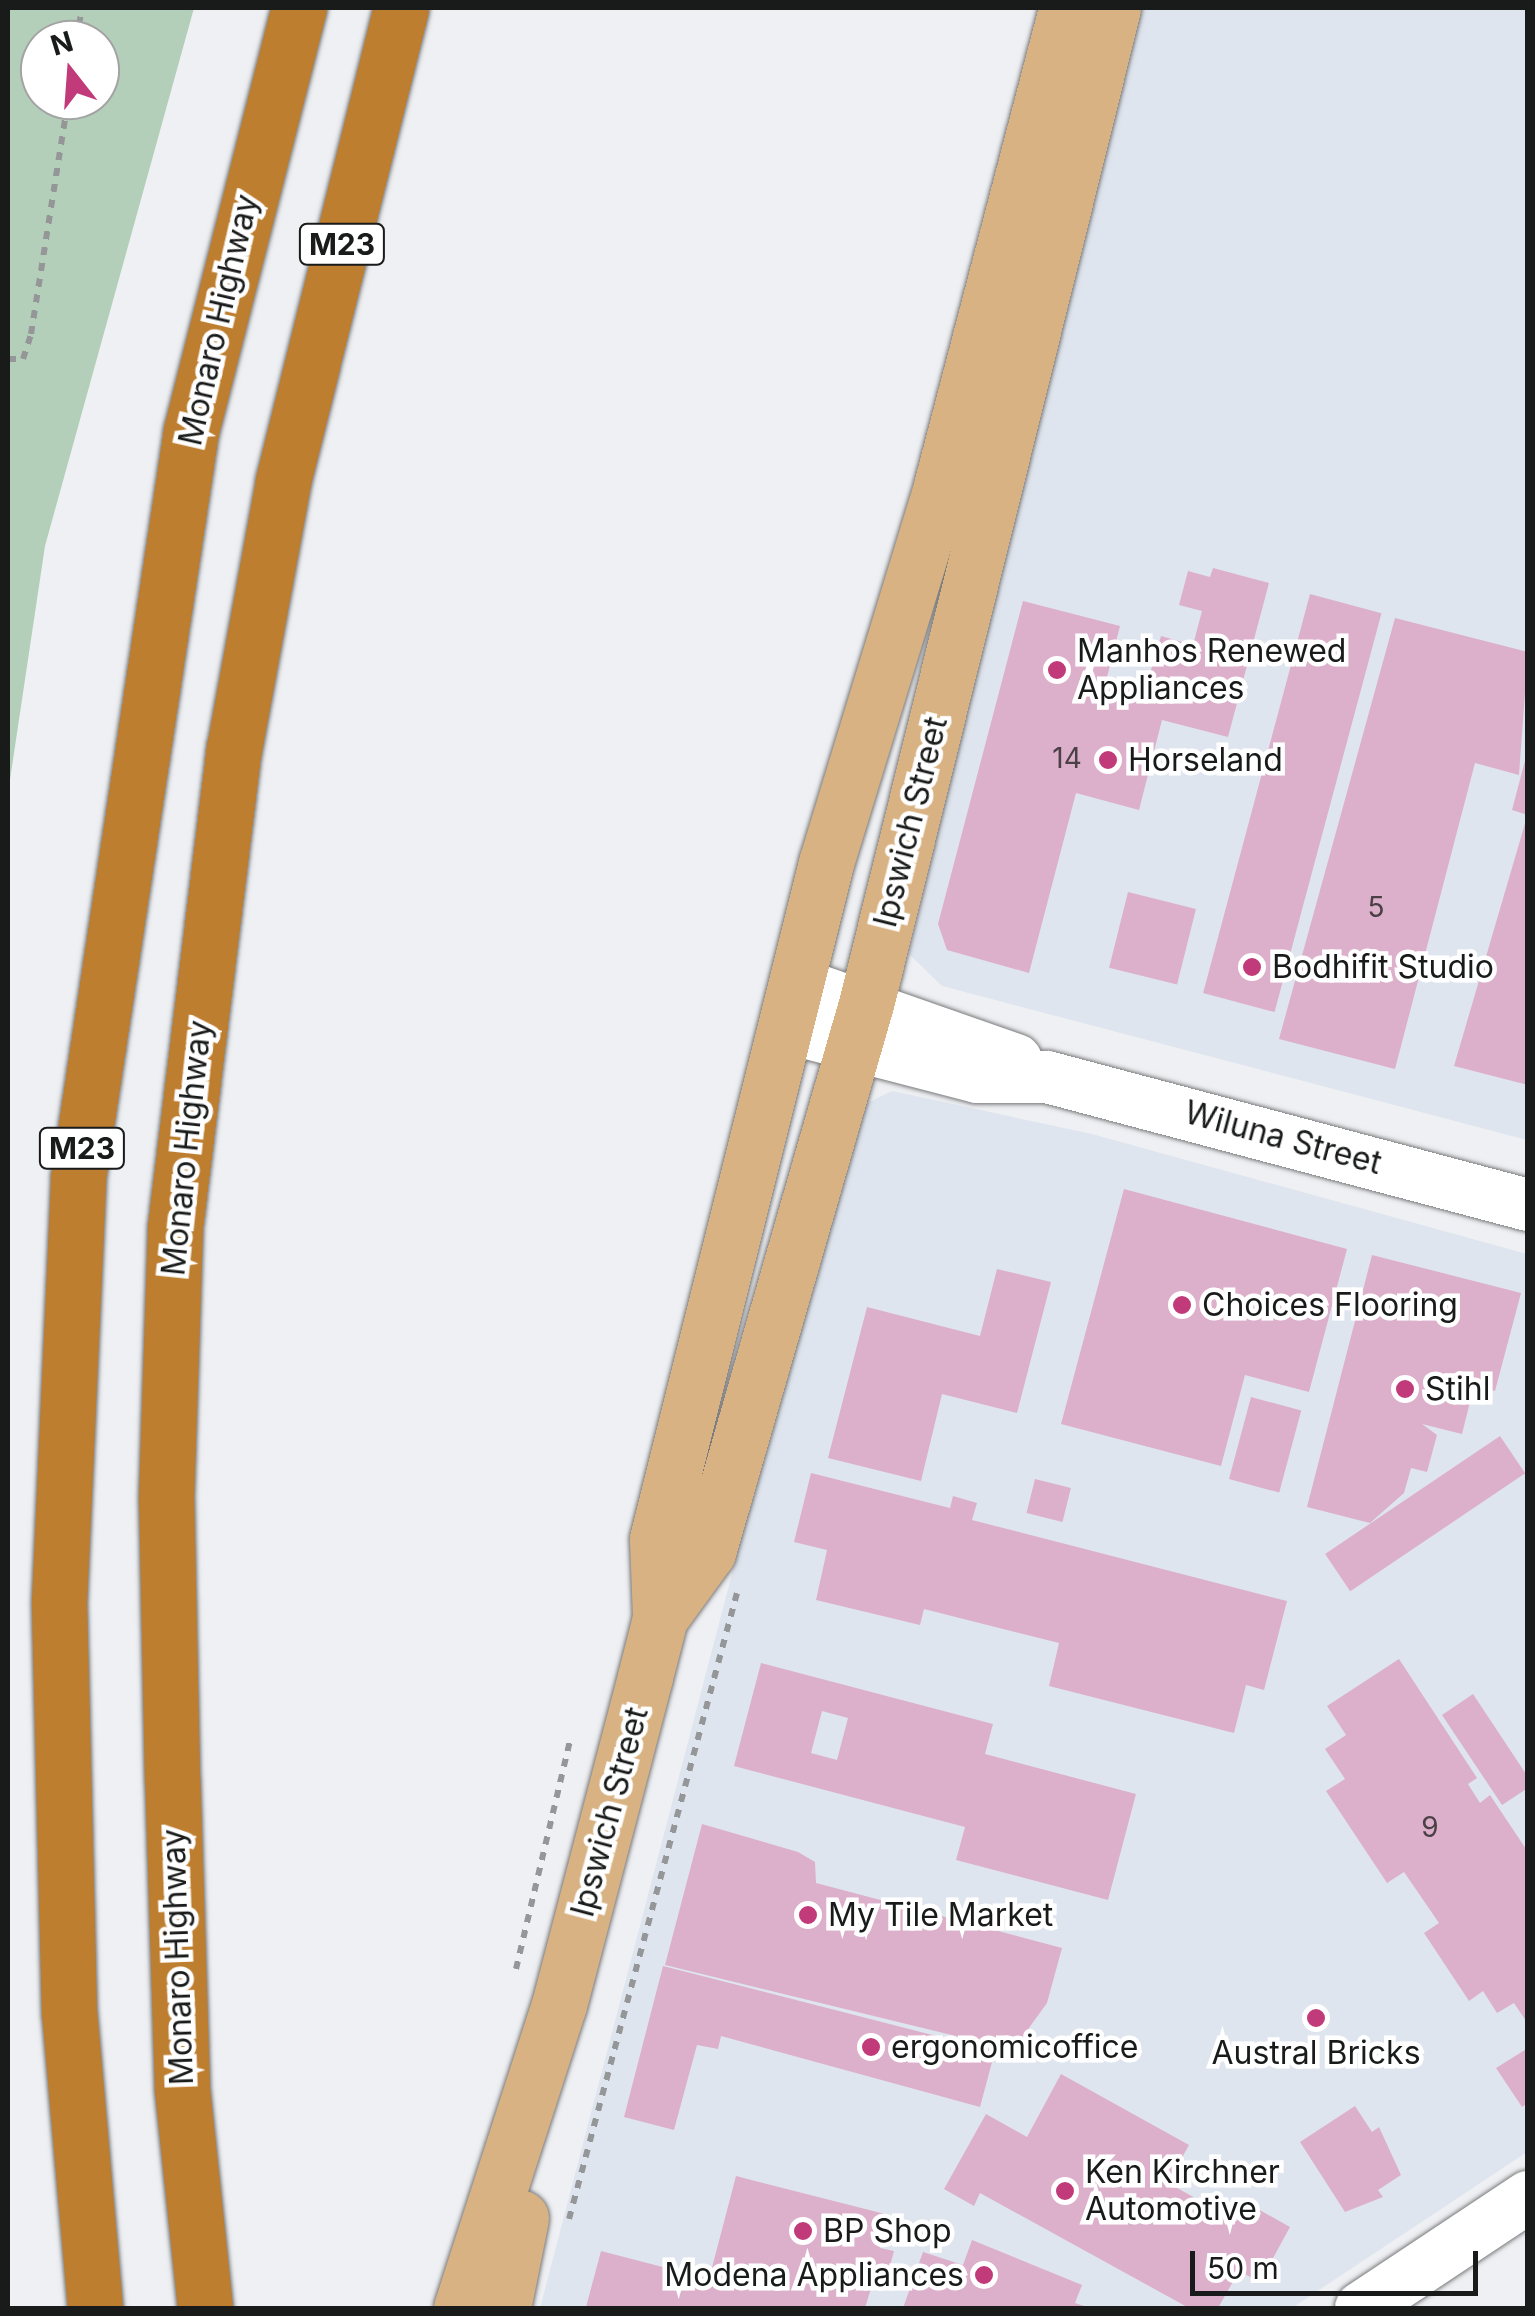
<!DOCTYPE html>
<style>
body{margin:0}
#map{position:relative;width:1535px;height:2316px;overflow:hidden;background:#eff0f3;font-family:Inter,sans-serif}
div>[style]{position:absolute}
.built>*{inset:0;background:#dfe5ee}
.green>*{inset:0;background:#b3cfb9}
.building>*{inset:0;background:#dcb0ca;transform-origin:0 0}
.path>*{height:6px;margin-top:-3px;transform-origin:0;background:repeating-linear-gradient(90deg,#959697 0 8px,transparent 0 16px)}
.roads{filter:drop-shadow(0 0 2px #797a7c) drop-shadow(0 0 2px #797a7c)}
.minor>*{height:52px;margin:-26px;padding:0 26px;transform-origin:26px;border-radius:26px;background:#fff}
.major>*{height:55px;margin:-27.5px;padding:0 27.5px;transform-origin:27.5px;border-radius:27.5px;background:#d8b283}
.highway>*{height:55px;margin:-27.5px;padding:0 27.5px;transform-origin:27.5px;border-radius:27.5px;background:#be7e30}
.dots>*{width:28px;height:28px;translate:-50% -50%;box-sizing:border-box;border:5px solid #fff;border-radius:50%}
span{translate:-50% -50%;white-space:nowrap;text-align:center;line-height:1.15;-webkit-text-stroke:9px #fff;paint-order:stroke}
.number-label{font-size:28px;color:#4a4046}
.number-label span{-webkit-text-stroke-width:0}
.shield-label span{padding:2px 8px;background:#fff;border:2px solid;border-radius:8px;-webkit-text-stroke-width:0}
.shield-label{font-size:30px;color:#191a1a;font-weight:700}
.street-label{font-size:32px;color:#191a1a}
.poi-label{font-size:32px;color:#191a1a}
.left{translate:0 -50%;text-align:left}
.right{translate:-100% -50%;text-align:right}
.frame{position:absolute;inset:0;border:10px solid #191a1a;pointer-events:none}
.north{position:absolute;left:20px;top:20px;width:100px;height:100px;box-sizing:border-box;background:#fff;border:2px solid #a3a3a3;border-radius:50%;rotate:343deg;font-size:28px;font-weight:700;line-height:40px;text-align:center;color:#191a1a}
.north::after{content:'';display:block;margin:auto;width:35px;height:45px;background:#c13a79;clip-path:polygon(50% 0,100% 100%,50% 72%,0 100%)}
.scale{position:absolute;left:1190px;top:2251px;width:288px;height:45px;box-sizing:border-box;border:5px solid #191a1a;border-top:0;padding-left:12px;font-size:30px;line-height:35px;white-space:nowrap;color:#191a1a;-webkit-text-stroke:8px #fff;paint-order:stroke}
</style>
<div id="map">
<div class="built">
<i style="clip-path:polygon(1132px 8px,1527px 8px,1527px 1140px,942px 986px,909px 954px)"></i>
<i style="clip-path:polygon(892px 1091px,1092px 1134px,1527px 1254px,1527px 2152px,1292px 2308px,540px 2308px,847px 1134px,863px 1105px)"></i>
</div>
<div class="green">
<i style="clip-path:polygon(evenodd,8px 8px,194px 8px,45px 546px,8px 793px,8px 8px,40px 40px,100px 40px,100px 100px,40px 100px,40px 40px)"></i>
</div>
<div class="building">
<i style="clip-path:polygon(1213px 568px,1269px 583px,1228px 737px,1162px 720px,1139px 810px,1076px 793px,1029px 973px,947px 950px,938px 924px,1023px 601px,1120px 626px,1104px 689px,1113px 679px,1146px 687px,1161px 636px,1193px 645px,1202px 611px,1179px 605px,1188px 571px,1210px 577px)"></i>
<i style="left:1310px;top:594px;width:74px;height:413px;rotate:15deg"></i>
<i style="clip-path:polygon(1395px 618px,1528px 652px,1519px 775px,1475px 763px,1395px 1069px,1279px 1039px)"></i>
<i style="clip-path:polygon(1526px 757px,1528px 757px,1528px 815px,1512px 810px)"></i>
<i style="clip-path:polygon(1526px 820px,1528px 820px,1528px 1085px,1454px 1066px)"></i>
<i style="left:1128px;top:892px;width:70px;height:78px;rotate:14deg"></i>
<i style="clip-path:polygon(1124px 1189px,1347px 1249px,1309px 1392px,1245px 1375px,1221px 1466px,1061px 1424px)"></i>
<i style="clip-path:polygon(1372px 1255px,1521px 1293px,1495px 1391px,1474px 1386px,1462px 1434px,1422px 1424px,1437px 1435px,1427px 1472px,1411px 1468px,1404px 1493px,1370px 1523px,1307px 1507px)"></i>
<i style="clip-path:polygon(997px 1269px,1051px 1282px,1017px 1413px,942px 1394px,921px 1481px,828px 1458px,867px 1307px,980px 1336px)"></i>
<i style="left:1251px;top:1397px;width:52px;height:85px;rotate:15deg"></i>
<i style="left:1500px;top:1436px;width:45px;height:211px;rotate:56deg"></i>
<i style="clip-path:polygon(811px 1473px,950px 1508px,953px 1496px,977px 1503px,972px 1520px,1287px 1601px,1264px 1690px,1246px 1685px,1234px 1733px,1049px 1686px,1059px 1643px,924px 1609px,920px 1625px,816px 1600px,827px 1550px,794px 1542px)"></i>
<i style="left:1035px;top:1479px;width:37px;height:35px;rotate:14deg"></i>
<i style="clip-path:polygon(1399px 1659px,1477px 1778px,1468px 1784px,1480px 1803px,1490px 1795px,1528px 1852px,1528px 2024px,1514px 2003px,1497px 2013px,1483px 1991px,1469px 2001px,1424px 1933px,1439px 1923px,1404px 1872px,1387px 1883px,1326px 1791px,1345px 1779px,1325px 1749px,1346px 1735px,1327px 1706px)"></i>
<i style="clip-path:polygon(evenodd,761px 1663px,993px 1724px,985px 1754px,1136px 1794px,1108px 1900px,956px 1860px,965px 1827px,734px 1766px,761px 1663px,822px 1711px,848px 1718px,837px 1760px,811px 1753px,822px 1711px)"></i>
<i style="clip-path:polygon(1473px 1694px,1528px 1777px,1528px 1788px,1502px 1805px,1442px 1715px)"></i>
<i style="clip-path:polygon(702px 1824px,798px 1852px,815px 1862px,816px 1883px,1062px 1948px,1047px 2003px,1013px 2050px,665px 1965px)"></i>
<i style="clip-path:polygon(663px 1966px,995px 2051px,980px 2107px,721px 2036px,718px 2049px,697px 2045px,674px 2130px,624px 2117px)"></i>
<i style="clip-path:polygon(1528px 2048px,1528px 2103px,1522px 2107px,1496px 2068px)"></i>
<i style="clip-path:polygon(1061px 2074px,1189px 2145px,1168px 2183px,1237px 2221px,1247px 2203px,1290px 2227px,1260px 2282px,1239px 2271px,1218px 2308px,1189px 2308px,980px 2193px,974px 2206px,944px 2189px,986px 2114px,1027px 2137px)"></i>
<i style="clip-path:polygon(1355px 2106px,1372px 2132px,1379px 2127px,1401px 2175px,1378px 2190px,1383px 2197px,1345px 2212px,1300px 2142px)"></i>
<i style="clip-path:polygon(736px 2176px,889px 2215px,880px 2248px,894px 2251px,884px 2288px,872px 2285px,865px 2308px,586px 2307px,601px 2251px,709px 2279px)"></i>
<i style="clip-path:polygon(972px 2240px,1082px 2285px,1075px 2303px,1090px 2308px,903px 2308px,923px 2252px,963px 2265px)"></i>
</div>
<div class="path">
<i style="left:74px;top:40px;width:33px;rotate:-74deg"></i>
<i style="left:8px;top:359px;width:15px"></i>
<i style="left:23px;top:359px;width:26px;rotate:-72deg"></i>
<i style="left:31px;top:334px;width:237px;rotate:-81deg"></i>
<i style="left:516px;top:1969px;width:235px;rotate:-76.7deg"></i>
<i style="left:569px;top:2219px;width:648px;rotate:-74.98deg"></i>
</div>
<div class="roads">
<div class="minor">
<i style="left:799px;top:984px;width:230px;rotate:19.3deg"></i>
<i style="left:789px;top:1028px;width:194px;rotate:14.6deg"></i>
<i style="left:977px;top:1077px;width:70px"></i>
<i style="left:1047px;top:1077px;width:498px;rotate:14.9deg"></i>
<i style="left:1361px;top:2308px;width:201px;rotate:-33.6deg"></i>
</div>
<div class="major">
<i style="left:660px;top:1618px;width:82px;rotate:-54deg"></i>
<i style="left:708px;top:1552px;width:570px;rotate:-73.92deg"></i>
<i style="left:866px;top:1004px;width:1026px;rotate:-76.07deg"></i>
<i style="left:461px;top:2308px;width:318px;rotate:-72.1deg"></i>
<i style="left:559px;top:2005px;width:339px;rotate:-75.3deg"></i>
<i style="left:645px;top:1677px;width:61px;rotate:-75.7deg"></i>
<i style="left:660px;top:1618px;width:79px;rotate:-92.2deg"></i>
<i style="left:657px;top:1539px;width:697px;rotate:-75.96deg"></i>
<i style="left:826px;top:863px;width:394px;rotate:-73deg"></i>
<i style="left:941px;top:486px;width:494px;rotate:-75.3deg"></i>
<i style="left:503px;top:2308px;width:92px;rotate:-78.7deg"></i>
</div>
<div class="highway">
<i style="left:95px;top:2308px;width:296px;rotate:-95deg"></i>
<i style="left:69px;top:2013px;width:411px;rotate:-91.4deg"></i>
<i style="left:59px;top:1602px;width:424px;rotate:-87.4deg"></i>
<i style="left:78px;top:1178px;width:755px;rotate:-81.4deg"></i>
<i style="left:191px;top:431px;width:437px;rotate:-75.7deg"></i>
<i style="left:205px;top:2308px;width:221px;rotate:-96deg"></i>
<i style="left:182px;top:2088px;width:310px;rotate:-91.8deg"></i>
<i style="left:172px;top:1778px;width:279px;rotate:-91.2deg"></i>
<i style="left:166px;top:1499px;width:272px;rotate:-88.1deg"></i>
<i style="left:175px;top:1227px;width:482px;rotate:-83deg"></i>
<i style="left:234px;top:749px;width:272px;rotate:-79.6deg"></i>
<i style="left:283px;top:481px;width:487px;rotate:-76deg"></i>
</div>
</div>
<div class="dots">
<i style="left:1057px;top:670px;background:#c13a79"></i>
<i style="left:1108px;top:760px;background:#c13a79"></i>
<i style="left:1252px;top:967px;background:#c13a79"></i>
<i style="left:1182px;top:1305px;background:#c13a79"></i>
<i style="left:1405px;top:1389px;background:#c13a79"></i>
<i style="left:808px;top:1915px;background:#c13a79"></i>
<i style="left:1316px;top:2018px;background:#c13a79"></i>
<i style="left:871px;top:2047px;background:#c13a79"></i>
<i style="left:1065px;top:2191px;background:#c13a79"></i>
<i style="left:803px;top:2231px;background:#c13a79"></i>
<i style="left:984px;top:2275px;background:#c13a79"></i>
</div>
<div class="number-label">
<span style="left:1067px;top:758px">14</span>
<span style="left:1376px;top:907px">5</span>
<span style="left:1430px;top:1827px">9</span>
</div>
<div class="shield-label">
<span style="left:342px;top:244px">M23</span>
<span style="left:82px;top:1148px">M23</span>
</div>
<div class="street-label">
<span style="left:219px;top:320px;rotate:-77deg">Monaro Highway</span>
<span style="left:911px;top:822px;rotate:-76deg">Ipswich Street</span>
<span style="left:1283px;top:1138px;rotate:15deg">Wiluna Street</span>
<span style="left:187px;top:1148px;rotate:-84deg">Monaro Highway</span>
<span style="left:610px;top:1812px;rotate:-75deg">Ipswich Street</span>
<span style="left:178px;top:1957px;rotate:-92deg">Monaro Highway</span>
</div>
<div class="poi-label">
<span class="left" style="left:1077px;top:670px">Manhos Renewed<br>Appliances</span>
<span class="left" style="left:1128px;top:760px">Horseland</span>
<span class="left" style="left:1272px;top:967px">Bodhifit Studio</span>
<span class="left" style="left:1202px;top:1305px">Choices Flooring</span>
<span class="left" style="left:1425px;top:1389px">Stihl</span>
<span class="left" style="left:828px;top:1915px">My Tile Market</span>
<span class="left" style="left:891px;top:2047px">ergonomicoffice</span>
<span style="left:1316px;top:2053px">Austral Bricks</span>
<span class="left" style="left:1085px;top:2191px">Ken Kirchner<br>Automotive</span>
<span class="left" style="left:823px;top:2231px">BP Shop</span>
<span class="right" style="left:964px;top:2275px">Modena Appliances</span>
</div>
<div class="frame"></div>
<div class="north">N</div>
<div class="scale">50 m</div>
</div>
